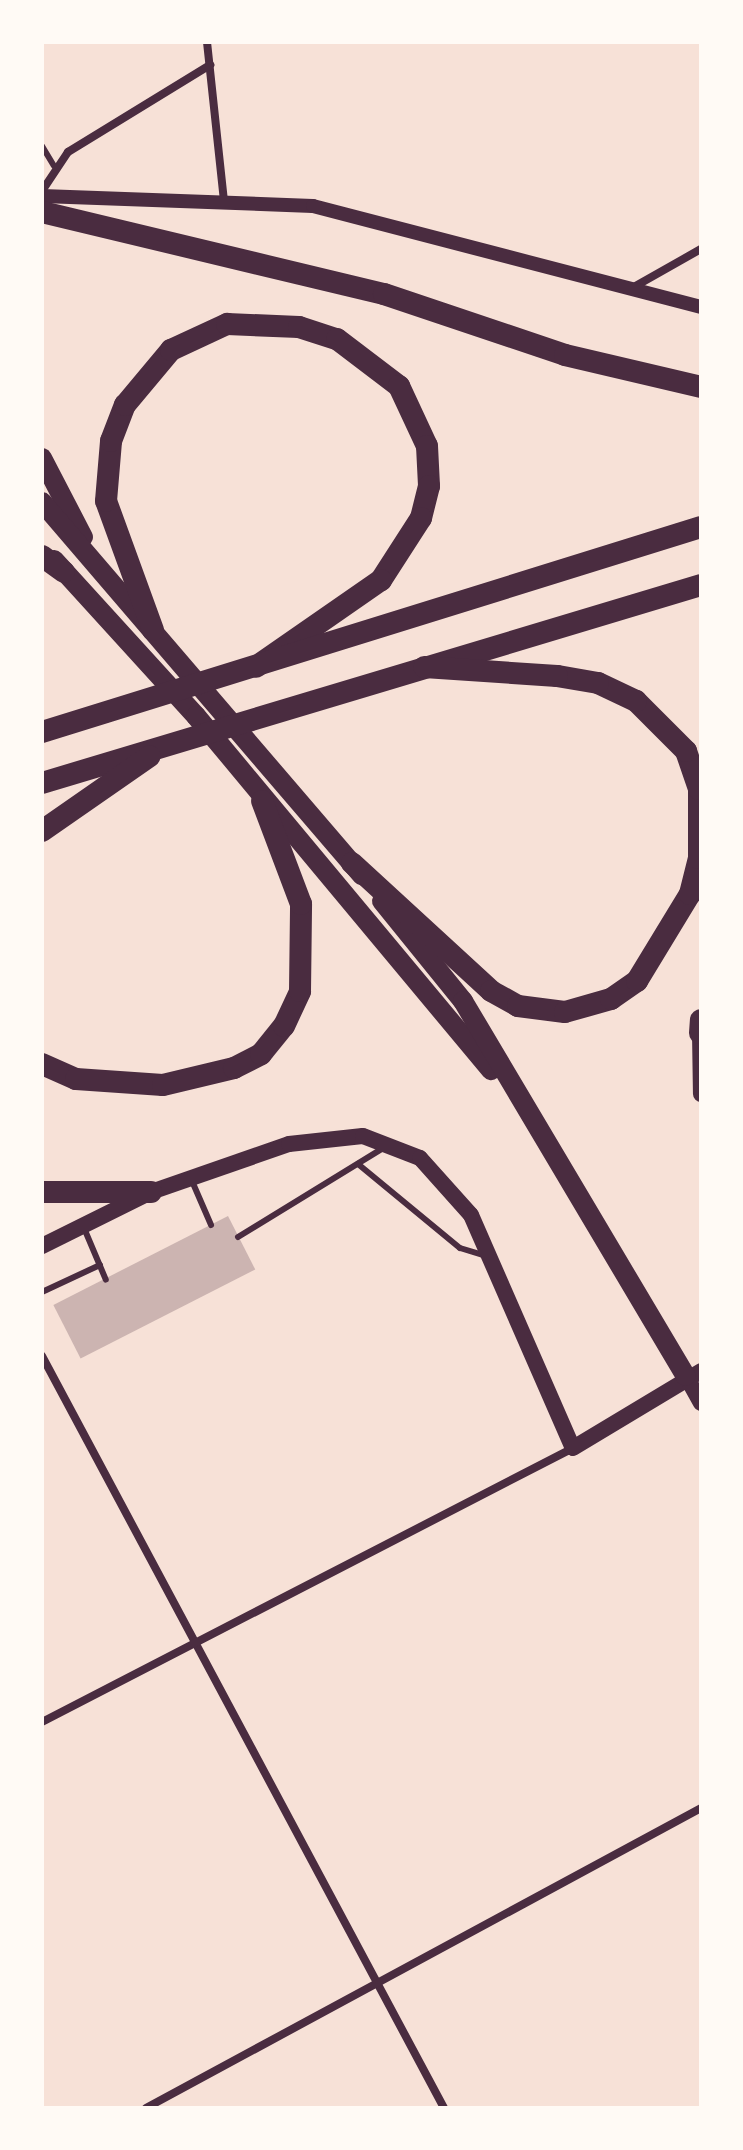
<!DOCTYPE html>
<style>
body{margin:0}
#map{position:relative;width:743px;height:2150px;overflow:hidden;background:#f7e1d7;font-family:Bitter,serif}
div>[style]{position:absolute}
.building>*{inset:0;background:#ccb4b1;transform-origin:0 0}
.service>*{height:6px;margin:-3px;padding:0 3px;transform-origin:3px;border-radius:3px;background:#4a2c40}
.minor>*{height:8px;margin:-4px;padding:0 4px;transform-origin:4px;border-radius:4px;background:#4a2c40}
.tertiary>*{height:14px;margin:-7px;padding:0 7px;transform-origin:7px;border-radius:7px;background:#4a2c40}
.secondary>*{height:16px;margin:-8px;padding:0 8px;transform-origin:8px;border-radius:8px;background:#4a2c40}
.primary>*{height:20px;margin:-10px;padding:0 10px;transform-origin:10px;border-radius:10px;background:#4a2c40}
.motorway>*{height:22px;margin:-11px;padding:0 11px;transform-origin:11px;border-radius:11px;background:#4a2c40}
span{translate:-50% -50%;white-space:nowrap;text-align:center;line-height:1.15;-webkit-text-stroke:6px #fffaf5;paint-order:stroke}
.frame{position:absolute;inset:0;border:44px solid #fffaf5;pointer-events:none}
</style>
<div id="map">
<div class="building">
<i style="left:228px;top:1216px;width:60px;height:196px;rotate:63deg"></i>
</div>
<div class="service">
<i style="left:42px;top:146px;width:23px;rotate:59deg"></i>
<i style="left:358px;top:1164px;width:132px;rotate:39.5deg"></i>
<i style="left:460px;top:1248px;width:28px;rotate:17deg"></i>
<i style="left:192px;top:1181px;width:48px;rotate:66.6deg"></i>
<i style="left:84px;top:1228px;width:56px;rotate:67.1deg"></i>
<i style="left:238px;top:1237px;width:172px;rotate:-31.5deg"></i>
<i style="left:42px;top:1292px;width:64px;rotate:-25deg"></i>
</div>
<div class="minor">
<i style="left:207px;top:42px;width:161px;rotate:83.9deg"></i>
<i style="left:42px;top:191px;width:47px;rotate:-56.3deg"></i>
<i style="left:68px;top:152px;width:167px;rotate:-31.5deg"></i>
<i style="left:632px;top:288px;width:79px;rotate:-29.5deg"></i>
<i style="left:42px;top:1356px;width:853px;rotate:61.87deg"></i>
<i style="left:42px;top:1722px;width:598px;rotate:-27.29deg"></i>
<i style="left:146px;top:2108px;width:631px;rotate:-28.39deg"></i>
</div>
<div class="tertiary">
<i style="left:42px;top:196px;width:271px;rotate:2.1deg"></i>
<i style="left:313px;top:206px;width:401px;rotate:14.6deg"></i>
</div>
<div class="secondary">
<i style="left:700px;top:1033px;width:61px;rotate:89.1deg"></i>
<i style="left:42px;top:1246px;width:122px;rotate:-26.4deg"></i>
<i style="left:151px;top:1192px;width:146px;rotate:-19.2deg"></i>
<i style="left:289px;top:1144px;width:74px;rotate:-6.2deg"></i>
<i style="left:363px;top:1136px;width:61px;rotate:21.1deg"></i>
<i style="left:420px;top:1158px;width:76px;rotate:48.2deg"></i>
<i style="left:471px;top:1215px;width:254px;rotate:66.4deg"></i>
<i style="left:573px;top:1448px;width:149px;rotate:-31deg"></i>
<i style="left:686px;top:1376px;width:31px;rotate:61deg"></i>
</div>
<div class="primary">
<i style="left:42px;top:458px;width:89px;rotate:62.6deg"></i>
<i style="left:42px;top:502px;width:492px;rotate:49.4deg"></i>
<i style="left:54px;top:560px;width:211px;rotate:47.7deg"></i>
<i style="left:196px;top:716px;width:461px;rotate:50.2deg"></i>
<i style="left:382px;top:901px;width:129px;rotate:51deg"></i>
<i style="left:463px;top:1001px;width:436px;rotate:59.3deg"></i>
</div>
<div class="motorway">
<i style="left:42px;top:212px;width:352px;rotate:13.5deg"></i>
<i style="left:384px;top:294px;width:191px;rotate:18.6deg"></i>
<i style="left:565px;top:355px;width:140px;rotate:13.2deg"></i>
<i style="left:42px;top:556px;width:27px;rotate:36deg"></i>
<i style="left:153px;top:630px;width:137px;rotate:-110deg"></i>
<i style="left:106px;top:501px;width:60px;rotate:-85.2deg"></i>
<i style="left:111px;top:441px;width:39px;rotate:-69deg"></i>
<i style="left:125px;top:405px;width:72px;rotate:-50.1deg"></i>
<i style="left:171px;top:350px;width:62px;rotate:-24.9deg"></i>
<i style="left:227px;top:324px;width:72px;rotate:2.4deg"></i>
<i style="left:299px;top:327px;width:40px;rotate:18deg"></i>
<i style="left:337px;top:339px;width:78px;rotate:37.2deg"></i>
<i style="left:399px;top:386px;width:66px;rotate:65deg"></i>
<i style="left:427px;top:446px;width:40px;rotate:87.1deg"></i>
<i style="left:429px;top:486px;width:33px;rotate:104deg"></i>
<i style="left:421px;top:518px;width:74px;rotate:122.8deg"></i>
<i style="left:381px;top:580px;width:152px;rotate:145.2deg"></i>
<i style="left:42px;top:732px;width:690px;rotate:-17.28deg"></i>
<i style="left:42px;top:783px;width:688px;rotate:-16.72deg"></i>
<i style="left:42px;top:831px;width:131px;rotate:-34.8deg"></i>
<i style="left:352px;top:863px;width:189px;rotate:42.6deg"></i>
<i style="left:491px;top:991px;width:31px;rotate:29deg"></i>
<i style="left:518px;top:1006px;width:47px;rotate:7.3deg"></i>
<i style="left:565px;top:1012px;width:48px;rotate:-15.8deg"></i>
<i style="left:611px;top:999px;width:32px;rotate:-35deg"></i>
<i style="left:637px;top:981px;width:102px;rotate:-58.7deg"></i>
<i style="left:690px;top:894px;width:37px;rotate:-76deg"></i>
<i style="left:699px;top:858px;width:69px;rotate:-90deg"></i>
<i style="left:699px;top:789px;width:40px;rotate:-108.9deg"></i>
<i style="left:686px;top:751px;width:71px;rotate:-135deg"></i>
<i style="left:636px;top:701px;width:42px;rotate:-154.7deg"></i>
<i style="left:598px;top:683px;width:42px;rotate:-170.3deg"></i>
<i style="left:557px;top:676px;width:133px;rotate:-176.1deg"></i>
<i style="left:700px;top:1033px;width:13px;rotate:-86deg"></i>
<i style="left:42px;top:1064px;width:37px;rotate:24deg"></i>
<i style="left:76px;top:1079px;width:87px;rotate:3.9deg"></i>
<i style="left:163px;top:1085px;width:73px;rotate:-13.5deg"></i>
<i style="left:234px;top:1068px;width:30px;rotate:-27deg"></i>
<i style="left:261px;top:1054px;width:36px;rotate:-51deg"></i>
<i style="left:284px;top:1026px;width:38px;rotate:-65deg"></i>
<i style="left:300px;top:991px;width:87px;rotate:-89.3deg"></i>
<i style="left:301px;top:904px;width:110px;rotate:-110.7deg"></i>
<i style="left:42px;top:1192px;width:109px"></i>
</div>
<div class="frame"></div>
</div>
